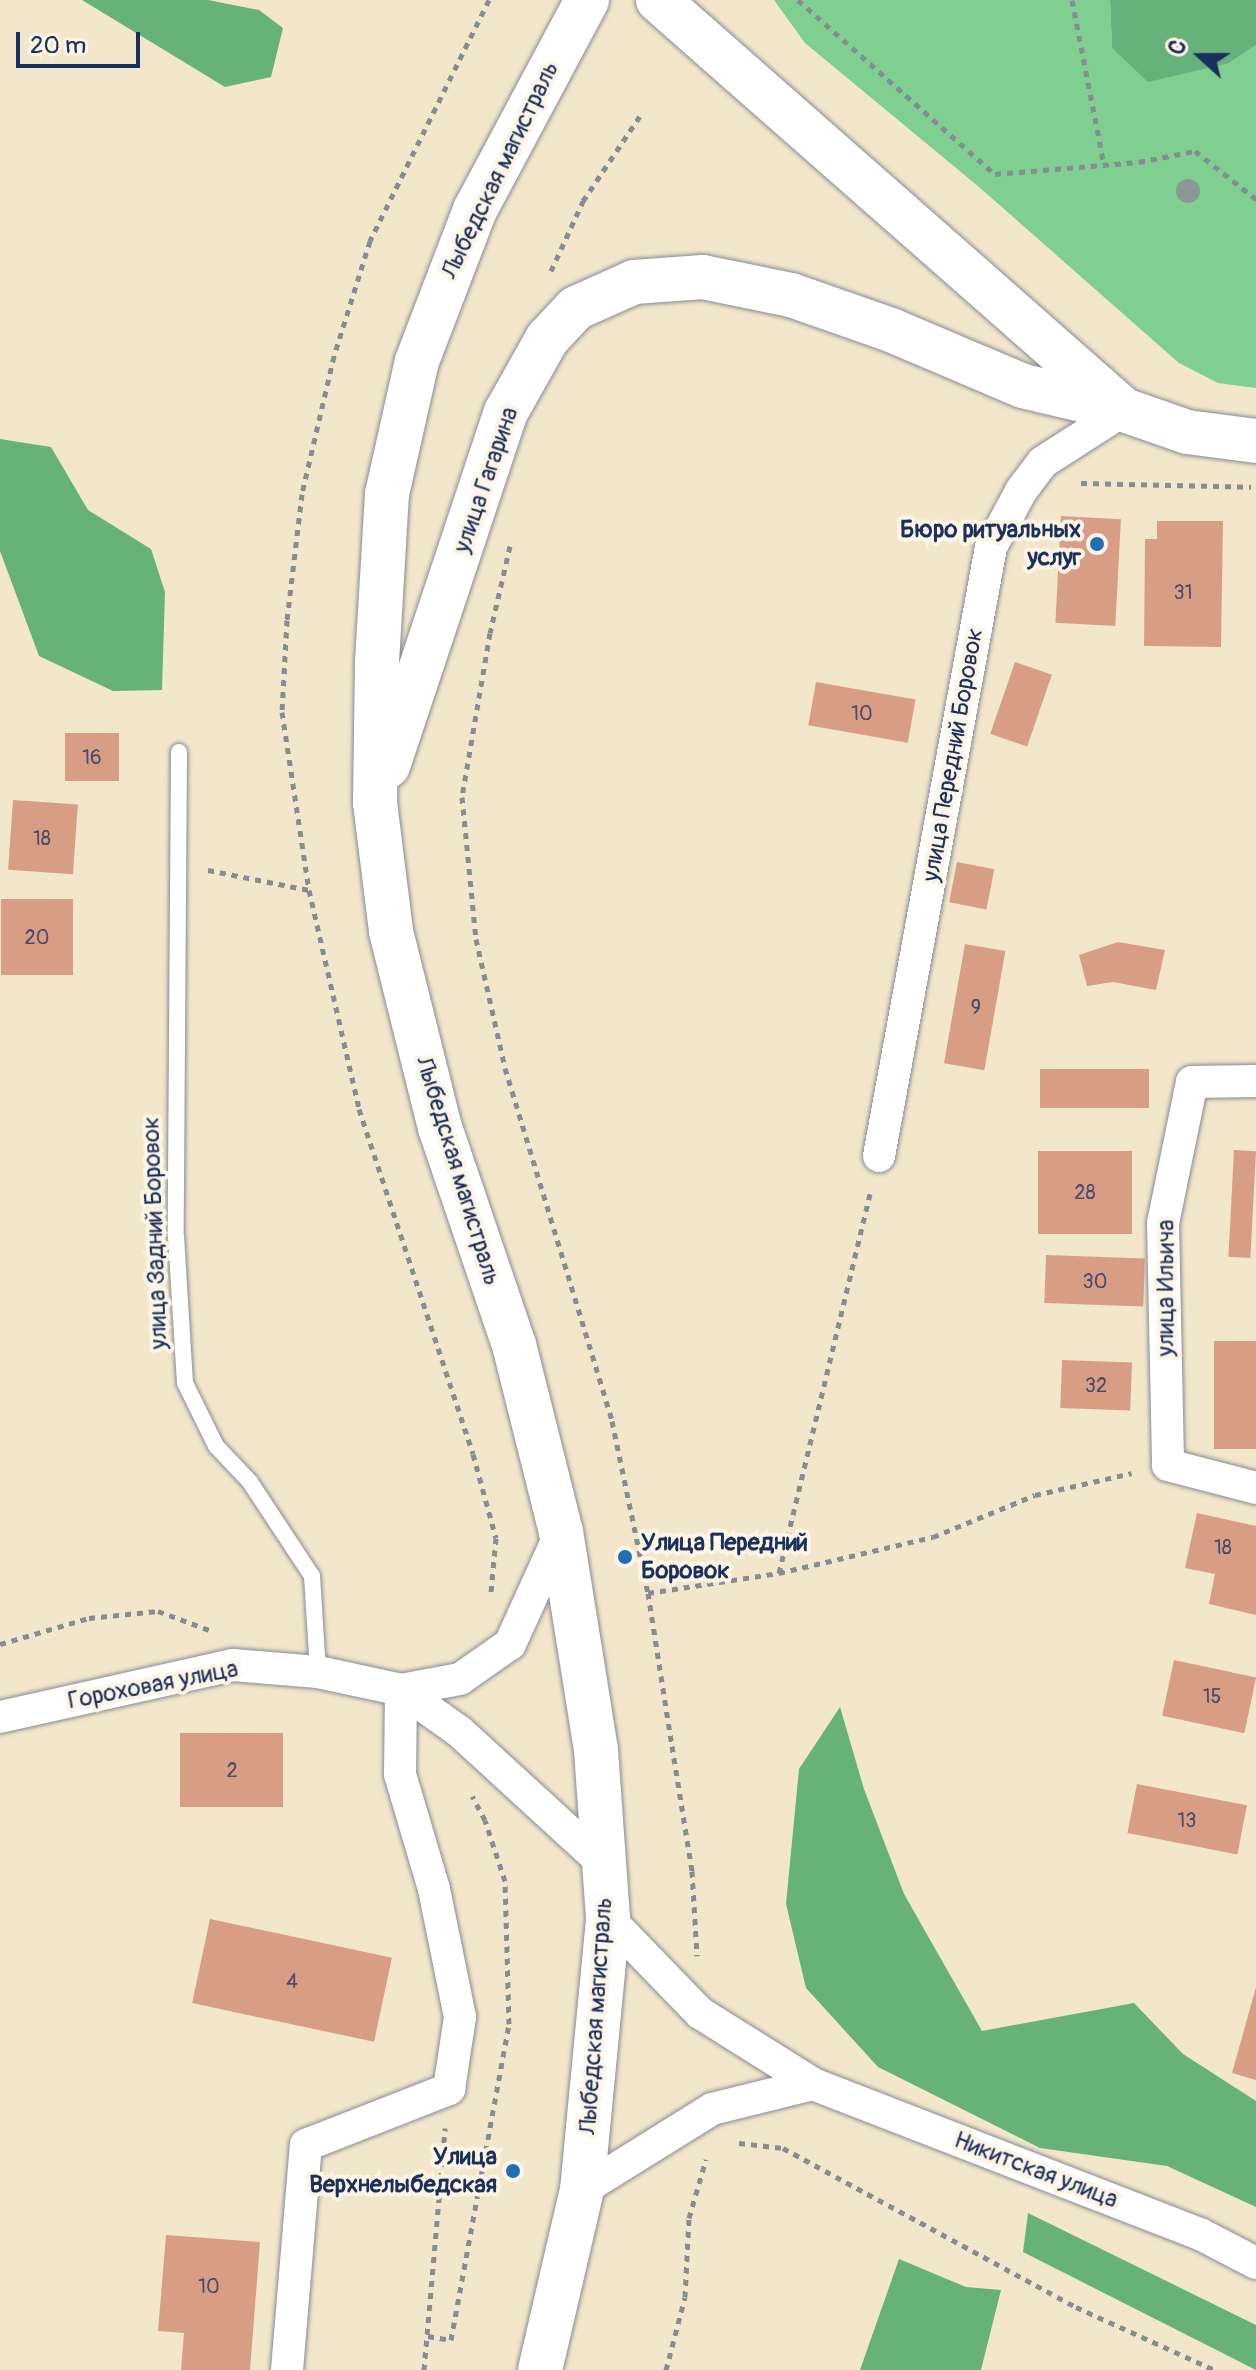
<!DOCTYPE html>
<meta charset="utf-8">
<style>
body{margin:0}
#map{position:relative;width:1256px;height:2370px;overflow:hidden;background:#f3e7cb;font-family:Pangolin,sans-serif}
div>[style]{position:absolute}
.green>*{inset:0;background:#7ecf90}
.forest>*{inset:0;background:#66b27a}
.building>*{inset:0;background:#d89e85;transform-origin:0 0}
.path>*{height:5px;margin-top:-2.5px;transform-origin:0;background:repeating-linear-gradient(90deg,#878b94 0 6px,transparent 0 12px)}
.roads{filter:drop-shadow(0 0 2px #878b94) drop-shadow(0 0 2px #878b94)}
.lane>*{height:16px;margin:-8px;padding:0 8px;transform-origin:8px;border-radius:8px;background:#fff}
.street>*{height:32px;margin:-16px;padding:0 16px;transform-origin:16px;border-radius:16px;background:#fff}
.secondary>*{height:44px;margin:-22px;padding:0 22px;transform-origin:22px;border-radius:22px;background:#fff}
.primary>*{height:44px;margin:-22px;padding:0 22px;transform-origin:22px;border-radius:22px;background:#fff}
.trees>*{width:24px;height:24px;margin:-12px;border-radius:50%;background:#8a9896}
.dots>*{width:22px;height:22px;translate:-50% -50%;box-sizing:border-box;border:4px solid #fcf5e5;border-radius:50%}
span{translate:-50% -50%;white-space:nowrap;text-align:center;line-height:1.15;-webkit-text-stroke:8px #fcf5e5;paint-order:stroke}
.number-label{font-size:20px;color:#4a4b68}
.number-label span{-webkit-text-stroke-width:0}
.street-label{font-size:24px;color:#1b2f5e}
.poi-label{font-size:24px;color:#1b2f5e;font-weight:700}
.right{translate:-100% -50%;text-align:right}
.left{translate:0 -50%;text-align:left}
.north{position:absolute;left:1160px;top:16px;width:80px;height:80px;-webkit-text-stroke:6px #fcf5e5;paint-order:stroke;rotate:291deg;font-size:22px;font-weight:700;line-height:32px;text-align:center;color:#1b2f5e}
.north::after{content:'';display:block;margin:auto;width:28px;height:36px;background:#1b2f5e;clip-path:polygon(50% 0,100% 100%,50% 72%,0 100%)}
.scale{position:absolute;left:16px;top:32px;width:124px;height:36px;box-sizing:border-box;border:4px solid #1b2f5e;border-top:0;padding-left:10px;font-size:24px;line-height:28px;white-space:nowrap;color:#1b2f5e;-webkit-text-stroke:6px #fcf5e5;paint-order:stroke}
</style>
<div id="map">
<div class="green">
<i style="clip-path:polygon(774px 0,1110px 0,1112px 48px,1229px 63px,1256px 45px,1256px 388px,1218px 383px,1179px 363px,979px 187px,805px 43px)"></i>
</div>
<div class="forest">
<i style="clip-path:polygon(82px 0,208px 0,259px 10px,283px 28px,271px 77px,225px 87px)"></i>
<i style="clip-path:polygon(1110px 0,1256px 0,1256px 45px,1229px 63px,1148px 82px,1112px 48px)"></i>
<i style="clip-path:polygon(0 439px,51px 447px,88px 510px,151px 549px,165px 592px,162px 690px,113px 691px,39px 656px,0 551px)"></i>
<i style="clip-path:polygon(840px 1707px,864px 1789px,904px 1894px,982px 2031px,1134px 2003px,1183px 2054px,1256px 2101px,1256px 2207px,1167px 2166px,1040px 2148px,878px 2067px,806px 1988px,786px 1904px,799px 1769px)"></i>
<i style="clip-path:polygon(1028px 2213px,1256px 2325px,1256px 2370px,1023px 2252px)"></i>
<i style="clip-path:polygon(899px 2259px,966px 2287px,1001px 2290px,981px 2370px,860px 2370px)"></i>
</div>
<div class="building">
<i style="left:1061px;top:516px;width:60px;height:107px;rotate:3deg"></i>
<i style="clip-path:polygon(1157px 521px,1223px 521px,1221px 647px,1144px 646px,1145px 539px,1157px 539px)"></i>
<i style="left:1015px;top:662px;width:39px;height:76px;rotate:19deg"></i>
<i style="left:816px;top:682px;width:101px;height:44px;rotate:10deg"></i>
<i style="left:65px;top:733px;width:54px;height:48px"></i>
<i style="left:13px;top:800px;width:65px;height:70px;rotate:4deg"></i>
<i style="left:957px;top:862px;width:38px;height:41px;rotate:11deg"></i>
<i style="left:1px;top:899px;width:72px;height:76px"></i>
<i style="clip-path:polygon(1118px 942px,1165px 950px,1156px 990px,1113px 982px,1087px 986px,1079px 955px)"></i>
<i style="left:965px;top:944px;width:41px;height:121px;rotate:10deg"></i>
<i style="left:1149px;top:1069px;width:39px;height:109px;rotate:90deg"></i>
<i style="left:1234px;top:1150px;width:22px;height:107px;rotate:3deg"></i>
<i style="left:1038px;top:1151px;width:94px;height:83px"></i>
<i style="left:1046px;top:1255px;width:99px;height:48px;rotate:2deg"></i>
<i style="left:1256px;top:1341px;width:108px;height:42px;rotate:90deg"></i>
<i style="left:1062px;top:1360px;width:70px;height:48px;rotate:2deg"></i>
<i style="clip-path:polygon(1197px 1513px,1256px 1526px,1256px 1615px,1209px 1604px,1215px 1574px,1185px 1568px)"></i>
<i style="left:1174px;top:1660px;width:84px;height:57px;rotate:12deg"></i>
<i style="left:180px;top:1733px;width:103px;height:74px"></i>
<i style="left:1137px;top:1784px;width:112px;height:50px;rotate:11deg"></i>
<i style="left:210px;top:1919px;width:186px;height:86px;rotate:12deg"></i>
<i style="clip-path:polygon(1256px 1987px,1256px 2080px,1232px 2073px)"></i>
<i style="clip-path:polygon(166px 2235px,260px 2242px,250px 2370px,181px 2370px,184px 2333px,158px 2331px)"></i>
</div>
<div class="path">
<i style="left:489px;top:0;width:269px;rotate:116.3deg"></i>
<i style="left:370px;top:241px;width:121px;rotate:107.4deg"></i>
<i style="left:334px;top:356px;width:142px;rotate:103.1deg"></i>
<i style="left:302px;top:494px;width:127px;rotate:96.8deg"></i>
<i style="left:287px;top:620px;width:92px;rotate:93.1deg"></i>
<i style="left:282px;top:712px;width:180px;rotate:81.4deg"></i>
<i style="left:309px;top:890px;width:225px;rotate:77.1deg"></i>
<i style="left:359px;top:1109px;width:363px;rotate:71.7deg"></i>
<i style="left:473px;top:1454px;width:87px;rotate:74.7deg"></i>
<i style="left:496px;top:1538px;width:54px;rotate:95.3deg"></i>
<i style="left:798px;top:0;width:263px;rotate:41.5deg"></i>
<i style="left:995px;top:174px;width:144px;rotate:-4.8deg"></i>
<i style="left:1139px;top:162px;width:57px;rotate:-11.1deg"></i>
<i style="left:1195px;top:151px;width:78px;rotate:38.2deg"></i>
<i style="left:1072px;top:0;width:168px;rotate:79deg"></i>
<i style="left:551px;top:271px;width:77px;rotate:-65.4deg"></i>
<i style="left:583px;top:201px;width:102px;rotate:-56.2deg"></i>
<i style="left:1081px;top:483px;width:170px;rotate:1.3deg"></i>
<i style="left:510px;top:546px;width:89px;rotate:102.9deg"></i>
<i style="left:490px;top:633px;width:166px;rotate:99.7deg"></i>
<i style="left:462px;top:797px;width:143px;rotate:84.4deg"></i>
<i style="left:476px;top:939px;width:132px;rotate:77.3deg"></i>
<i style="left:505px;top:1068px;width:369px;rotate:73.1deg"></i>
<i style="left:612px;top:1421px;width:176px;rotate:78.2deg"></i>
<i style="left:648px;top:1593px;width:155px;rotate:81.1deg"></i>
<i style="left:672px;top:1746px;width:127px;rotate:80.9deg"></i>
<i style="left:692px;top:1871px;width:85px;rotate:86.6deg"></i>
<i style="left:208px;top:870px;width:103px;rotate:11.2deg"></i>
<i style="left:779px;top:1573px;width:395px;rotate:-76.5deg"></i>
<i style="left:648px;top:1593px;width:133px;rotate:-8.7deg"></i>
<i style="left:779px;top:1573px;width:158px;rotate:-13.2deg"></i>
<i style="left:933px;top:1537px;width:110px;rotate:-22.4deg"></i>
<i style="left:1035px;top:1495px;width:99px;rotate:-12.8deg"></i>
<i style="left:0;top:1644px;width:93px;rotate:-16.3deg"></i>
<i style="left:89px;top:1618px;width:69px;rotate:-5.8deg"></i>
<i style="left:158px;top:1611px;width:58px;rotate:20.3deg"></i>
<i style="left:739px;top:2143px;width:44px;rotate:6.5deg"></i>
<i style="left:783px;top:2148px;width:333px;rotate:28.5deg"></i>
<i style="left:1076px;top:2307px;width:153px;rotate:24.4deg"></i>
<i style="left:428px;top:2336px;width:23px;rotate:10deg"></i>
<i style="left:451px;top:2340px;width:321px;rotate:-79.6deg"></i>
<i style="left:509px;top:2024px;width:143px;rotate:-91.6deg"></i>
<i style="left:505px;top:1881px;width:64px;rotate:-108.2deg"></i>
<i style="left:485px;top:1820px;width:27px;rotate:-118deg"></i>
<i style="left:424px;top:2370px;width:243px;rotate:-85deg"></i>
<i style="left:666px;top:2370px;width:75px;rotate:-75.4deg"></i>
<i style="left:685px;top:2297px;width:79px;rotate:-87.1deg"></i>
<i style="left:689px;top:2218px;width:61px;rotate:-73.9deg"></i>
</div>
<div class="roads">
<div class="lane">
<i style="left:179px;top:752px;width:484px;rotate:90.4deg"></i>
<i style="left:176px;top:1236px;width:147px;rotate:86.5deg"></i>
<i style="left:185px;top:1383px;width:70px;rotate:63.8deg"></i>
<i style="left:216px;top:1446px;width:50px;rotate:46.6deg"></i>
<i style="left:250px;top:1482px;width:113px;rotate:56.6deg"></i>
<i style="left:312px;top:1576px;width:96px;rotate:86.4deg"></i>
</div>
<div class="street">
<i style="left:1256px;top:1081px;width:64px;rotate:179.1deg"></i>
<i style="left:1192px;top:1082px;width:144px;rotate:101.6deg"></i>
<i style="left:1163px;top:1223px;width:242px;rotate:88.8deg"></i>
<i style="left:1168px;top:1465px;width:91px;rotate:14.6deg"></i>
<i style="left:879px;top:1156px;width:619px;rotate:-79.58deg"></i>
<i style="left:991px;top:547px;width:64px;rotate:-61.8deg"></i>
<i style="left:1021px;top:491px;width:36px;rotate:-53deg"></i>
<i style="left:1043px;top:462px;width:96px;rotate:-32.7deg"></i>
<i style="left:401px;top:1690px;width:60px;rotate:-10.6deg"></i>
<i style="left:460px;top:1679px;width:61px;rotate:-35deg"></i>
<i style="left:510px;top:1644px;width:123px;rotate:-65.5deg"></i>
<i style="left:0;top:1717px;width:239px;rotate:-12.6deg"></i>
<i style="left:233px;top:1665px;width:85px;rotate:4.7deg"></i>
<i style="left:318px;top:1672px;width:85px;rotate:12.2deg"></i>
<i style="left:401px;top:1690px;width:72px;rotate:35.4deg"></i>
<i style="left:460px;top:1732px;width:197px;rotate:42.5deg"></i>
<i style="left:608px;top:1918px;width:132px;rotate:45.9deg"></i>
<i style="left:700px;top:2013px;width:133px;rotate:32.1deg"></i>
<i style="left:813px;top:2084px;width:415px;rotate:21.2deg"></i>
<i style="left:1200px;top:2234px;width:63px;rotate:27.4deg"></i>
<i style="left:582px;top:2190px;width:153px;rotate:-31.9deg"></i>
<i style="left:712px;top:2109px;width:104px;rotate:-13.9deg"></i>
<i style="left:287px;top:2370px;width:226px;rotate:-85.2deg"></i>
<i style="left:306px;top:2145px;width:154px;rotate:-21.4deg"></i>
<i style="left:449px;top:2089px;width:73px;rotate:-81.3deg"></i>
<i style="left:460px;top:2017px;width:131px;rotate:-101.5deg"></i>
<i style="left:434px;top:1889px;width:120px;rotate:-106.5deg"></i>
<i style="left:400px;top:1774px;width:84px;rotate:-89.3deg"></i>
</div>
<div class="secondary">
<i style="left:388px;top:766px;width:373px;rotate:-71.6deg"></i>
<i style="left:506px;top:412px;width:84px;rotate:-60.7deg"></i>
<i style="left:547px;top:339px;width:42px;rotate:-46.9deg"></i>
<i style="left:576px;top:308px;width:64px;rotate:-24.1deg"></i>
<i style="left:634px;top:282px;width:69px;rotate:-4.1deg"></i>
<i style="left:703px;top:277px;width:90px;rotate:11.6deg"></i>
<i style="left:791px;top:295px;width:106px;rotate:19.3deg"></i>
<i style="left:891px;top:330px;width:143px;rotate:23deg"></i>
<i style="left:1023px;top:386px;width:104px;rotate:13.4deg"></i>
<i style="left:540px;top:2370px;width:185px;rotate:-76.9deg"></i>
<i style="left:582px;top:2190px;width:273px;rotate:-84.5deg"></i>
<i style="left:608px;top:1918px;width:168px;rotate:-94.1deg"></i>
<i style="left:596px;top:1750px;width:221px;rotate:-99.1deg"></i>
<i style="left:561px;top:1532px;width:193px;rotate:-104.1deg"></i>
<i style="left:514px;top:1345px;width:229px;rotate:-108.8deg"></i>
<i style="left:440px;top:1128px;width:203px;rotate:-104deg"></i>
<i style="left:391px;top:931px;width:129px;rotate:-97.1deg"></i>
<i style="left:375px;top:803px;width:141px;rotate:-89.2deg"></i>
<i style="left:377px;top:662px;width:168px;rotate:-86.6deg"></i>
<i style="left:387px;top:494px;width:136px;rotate:-77.3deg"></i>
<i style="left:417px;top:361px;width:162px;rotate:-69deg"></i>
<i style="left:475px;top:210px;width:238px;rotate:-61.9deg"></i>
</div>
<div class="primary">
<i style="left:658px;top:0;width:621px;rotate:41.34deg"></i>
<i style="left:1124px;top:410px;width:67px;rotate:19.2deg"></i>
<i style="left:1187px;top:432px;width:70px;rotate:7.4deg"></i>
</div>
</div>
<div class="trees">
<i style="left:1188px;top:191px"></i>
</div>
<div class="dots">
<i style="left:1097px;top:544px;background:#1f6fb2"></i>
<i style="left:625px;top:1557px;background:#1f6fb2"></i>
<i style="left:513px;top:2171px;background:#1f6fb2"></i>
</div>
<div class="number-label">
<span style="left:1183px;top:592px">31</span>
<span style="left:862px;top:713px">10</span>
<span style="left:92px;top:757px">16</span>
<span style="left:42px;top:838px">18</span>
<span style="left:37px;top:937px">20</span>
<span style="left:976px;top:1007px">9</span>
<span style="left:1085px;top:1192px">28</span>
<span style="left:1095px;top:1281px">30</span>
<span style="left:1096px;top:1385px">32</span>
<span style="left:1223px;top:1547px">18</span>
<span style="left:1212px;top:1696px">15</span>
<span style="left:232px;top:1770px">2</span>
<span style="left:1187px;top:1820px">13</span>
<span style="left:292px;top:1981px">4</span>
<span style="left:209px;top:2286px">10</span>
</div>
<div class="street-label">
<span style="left:500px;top:170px;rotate:-64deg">Лыбедская магистраль</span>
<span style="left:486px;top:480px;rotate:-71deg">улица Гагарина</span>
<span style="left:953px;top:755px;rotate:-80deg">улица Передний Боровок</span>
<span style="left:458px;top:1171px;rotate:73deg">Лыбедская магистраль</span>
<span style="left:155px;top:1233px;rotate:-92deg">улица Задний Боровок</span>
<span style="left:1166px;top:1288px;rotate:-90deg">улица Ильича</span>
<span style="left:153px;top:1685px;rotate:-11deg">Гороховая улица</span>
<span style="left:596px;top:2016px;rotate:-86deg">Лыбедская магистраль</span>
<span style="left:1036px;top:2170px;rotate:21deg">Никитская улица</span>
</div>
<div class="poi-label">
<span class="right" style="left:1081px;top:544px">Бюро ритуальных<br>услуг</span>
<span class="left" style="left:641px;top:1557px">Улица Передний<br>Боровок</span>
<span class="right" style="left:497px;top:2171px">Улица<br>Верхнелыбедская</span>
</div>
<div class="north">С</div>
<div class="scale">20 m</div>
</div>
